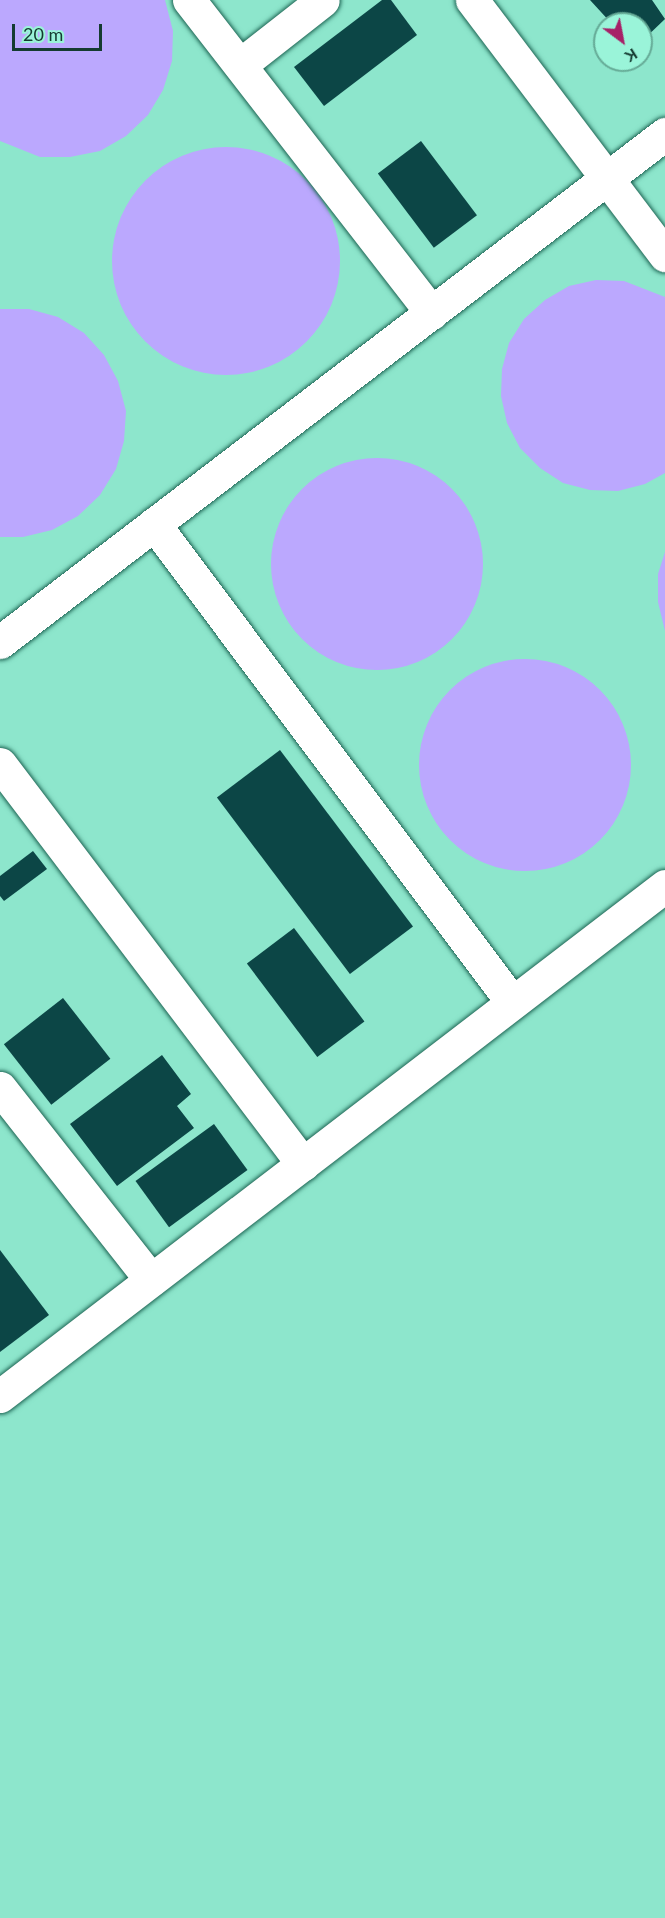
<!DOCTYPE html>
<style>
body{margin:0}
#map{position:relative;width:665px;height:1918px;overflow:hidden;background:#8de6cc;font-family:Lato,sans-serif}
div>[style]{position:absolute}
.water>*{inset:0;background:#bba8fe}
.round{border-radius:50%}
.building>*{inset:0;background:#0c4646;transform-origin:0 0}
.roads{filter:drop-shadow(0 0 2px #1e6554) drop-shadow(0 0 2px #1e6554)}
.street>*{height:33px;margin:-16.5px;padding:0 16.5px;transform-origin:16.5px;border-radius:16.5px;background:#fff}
span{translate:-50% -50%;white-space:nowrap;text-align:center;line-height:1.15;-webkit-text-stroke:6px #9af4d9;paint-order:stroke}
.north{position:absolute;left:593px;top:12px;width:60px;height:60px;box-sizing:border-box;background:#9af4d9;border:2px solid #65aa96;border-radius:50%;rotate:148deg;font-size:16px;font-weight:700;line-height:24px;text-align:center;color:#153b31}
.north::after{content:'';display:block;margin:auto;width:21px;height:27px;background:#a72068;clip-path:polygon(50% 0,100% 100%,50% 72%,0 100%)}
.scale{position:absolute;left:12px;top:24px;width:90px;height:27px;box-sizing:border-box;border:3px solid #153b31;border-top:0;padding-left:8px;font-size:18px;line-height:21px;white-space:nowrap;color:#153b31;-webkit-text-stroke:4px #9af4d9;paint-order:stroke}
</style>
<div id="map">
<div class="water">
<i style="clip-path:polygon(0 0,165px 0,173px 31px,172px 61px,163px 90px,148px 115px,126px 136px,100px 151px,70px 157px,40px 157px,0 141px)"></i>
<i class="round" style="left:112px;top:147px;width:228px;height:228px"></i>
<i style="clip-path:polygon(596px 280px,624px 281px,665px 297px,665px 473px,645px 484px,618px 491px,590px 490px,563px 483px,540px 468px,520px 448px,507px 423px,501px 396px,502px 369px,509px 343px,524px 319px,545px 300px,569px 286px)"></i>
<i style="clip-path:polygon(0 309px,29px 309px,58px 317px,84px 333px,104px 355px,118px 381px,126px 411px,124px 441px,116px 469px,100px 495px,78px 516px,52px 530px,23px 537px,0 537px)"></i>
<i class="round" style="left:271px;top:458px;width:212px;height:212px"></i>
<i style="clip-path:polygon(665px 552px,665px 631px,658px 602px,658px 574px)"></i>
<i class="round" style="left:419px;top:659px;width:212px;height:212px"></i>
</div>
<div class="building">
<i style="clip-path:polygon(382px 0,391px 0,417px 35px,324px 106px,294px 67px)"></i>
<i style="clip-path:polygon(590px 0,652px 0,665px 19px,641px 42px,641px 24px,612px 24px)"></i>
<i style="left:421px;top:141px;width:93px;height:54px;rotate:53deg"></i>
<i style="left:280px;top:750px;width:221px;height:79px;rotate:53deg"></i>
<i style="clip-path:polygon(33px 851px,47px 869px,4px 901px,0 896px,0 876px)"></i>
<i style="left:294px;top:928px;width:117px;height:59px;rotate:53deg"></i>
<i style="left:63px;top:998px;width:77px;height:75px;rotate:52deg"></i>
<i style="clip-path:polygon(162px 1055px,191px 1094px,177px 1106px,194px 1128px,117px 1186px,70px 1124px)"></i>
<i style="left:214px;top:1124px;width:57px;height:97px;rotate:54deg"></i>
<i style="clip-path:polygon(0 1250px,49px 1315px,0 1352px)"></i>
</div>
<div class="roads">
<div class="street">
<i style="left:189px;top:0;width:396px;rotate:52.2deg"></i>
<i style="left:472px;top:0;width:320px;rotate:52.9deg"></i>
<i style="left:240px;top:65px;width:105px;rotate:-38.1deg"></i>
<i style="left:154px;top:524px;width:597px;rotate:53.17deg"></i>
<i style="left:0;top:642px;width:837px;rotate:-37.38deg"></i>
<i style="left:0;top:764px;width:502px;rotate:52.86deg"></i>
<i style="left:0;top:1088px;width:244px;rotate:51.8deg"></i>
<i style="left:0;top:1396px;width:838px;rotate:-37.49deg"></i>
</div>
</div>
<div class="north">K</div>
<div class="scale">20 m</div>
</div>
